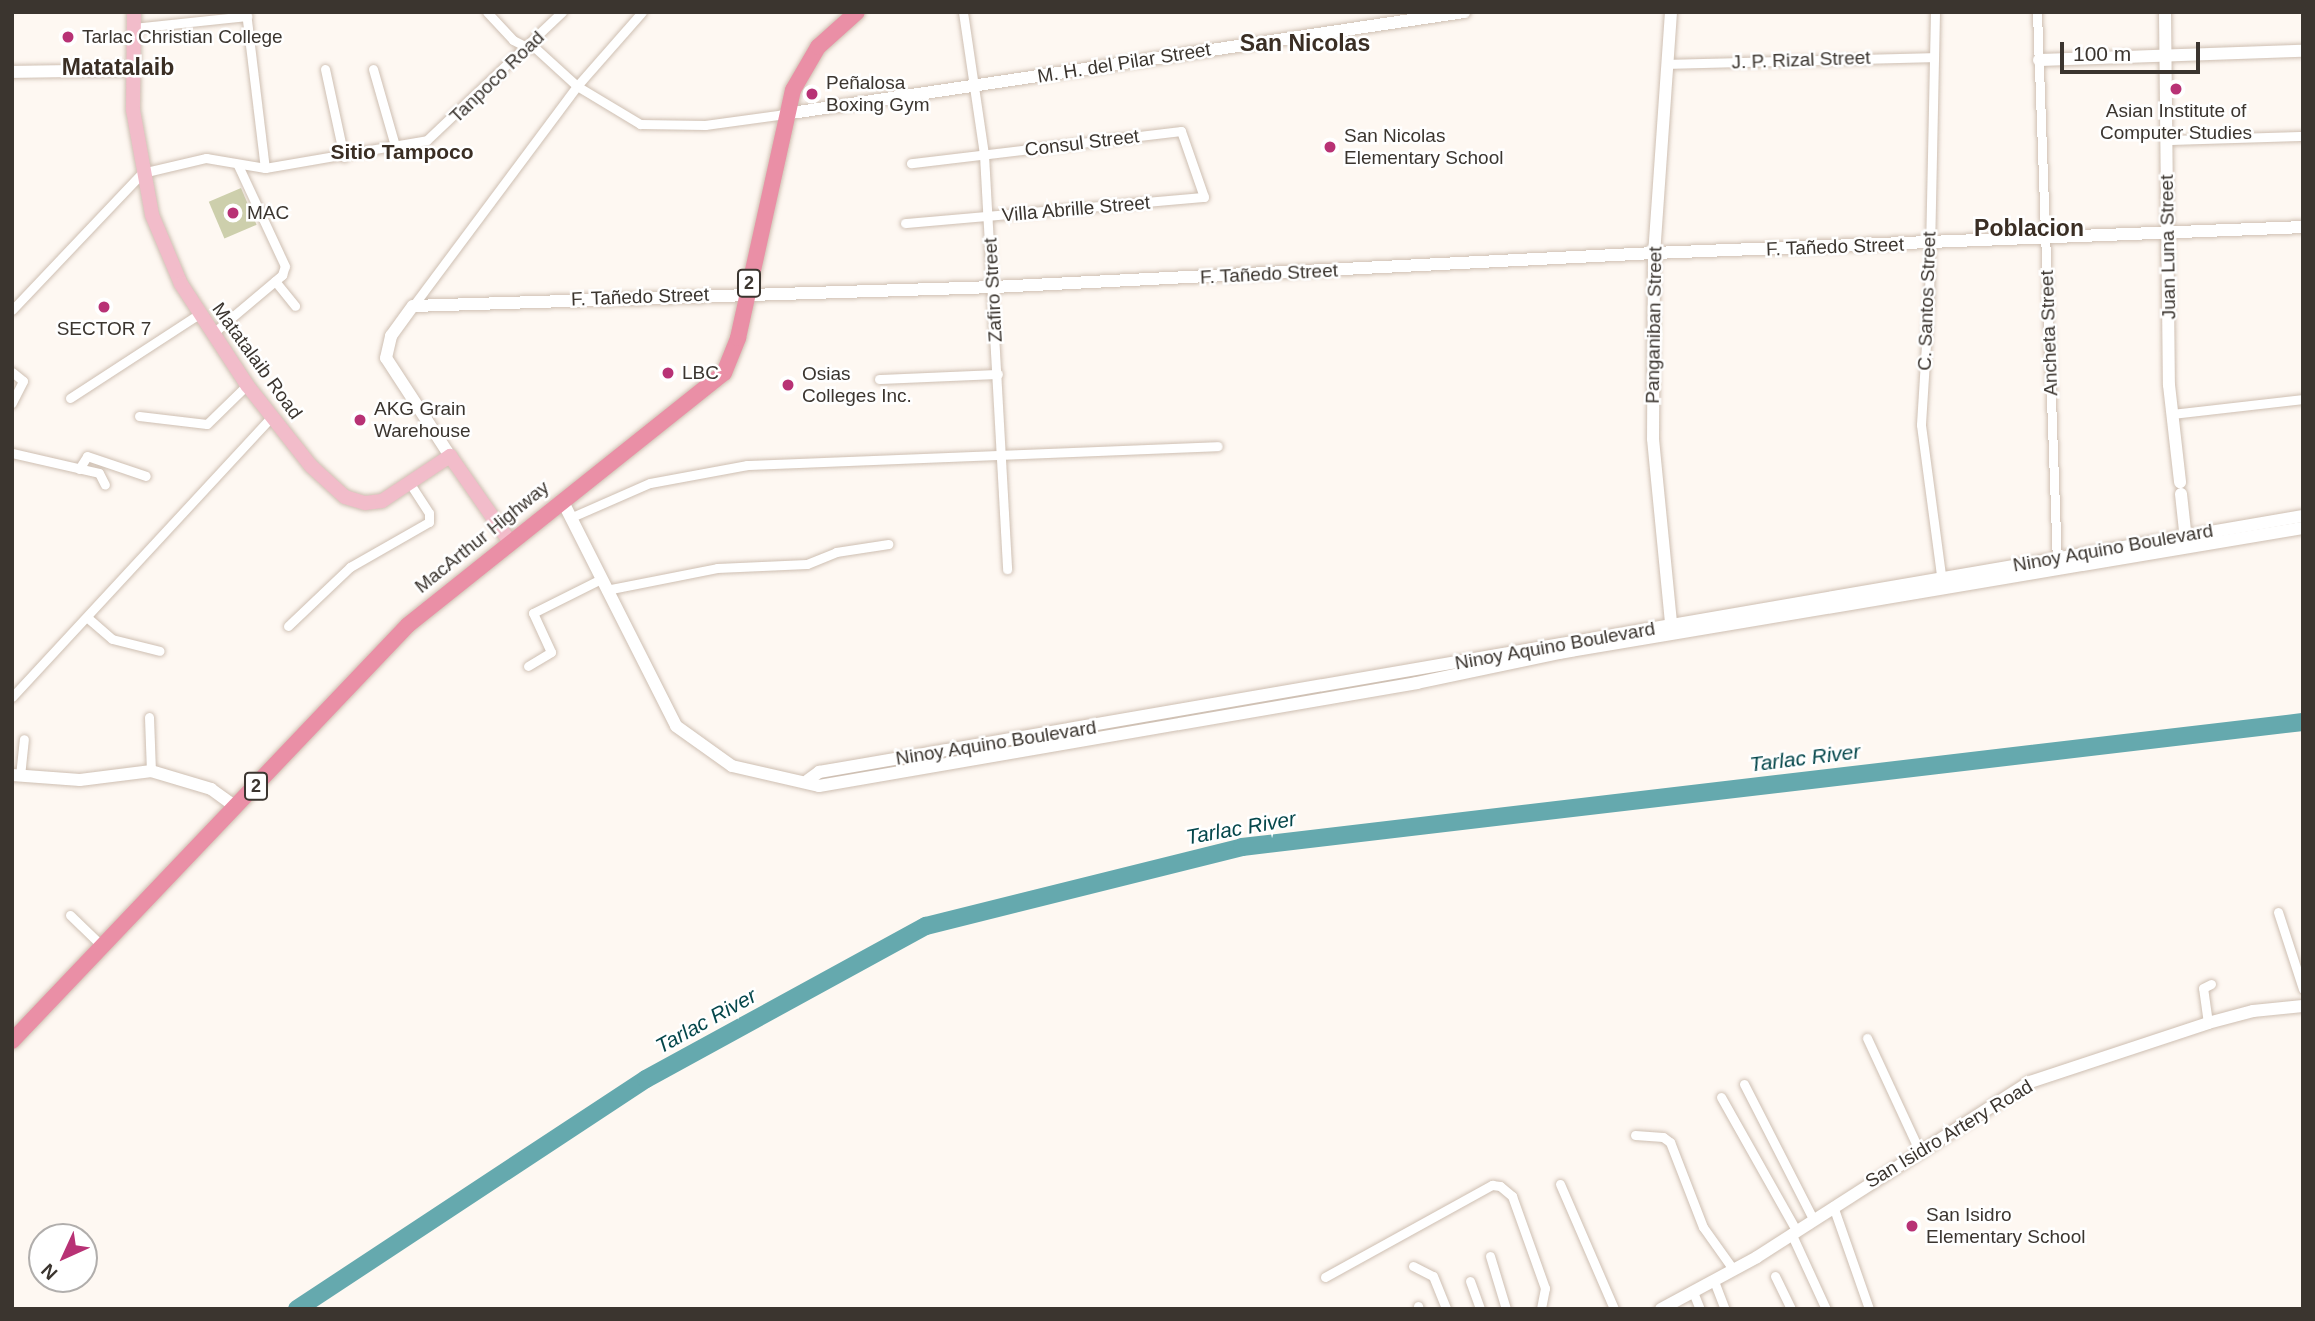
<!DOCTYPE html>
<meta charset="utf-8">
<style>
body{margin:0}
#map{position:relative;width:2315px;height:1321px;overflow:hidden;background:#fef8f2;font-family:Helvetica,sans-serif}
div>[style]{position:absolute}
.green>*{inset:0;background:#cdcfac;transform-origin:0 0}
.river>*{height:18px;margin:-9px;padding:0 9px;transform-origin:9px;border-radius:9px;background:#65a9ae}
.roads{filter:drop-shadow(0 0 2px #cebfb2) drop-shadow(0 0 2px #cebfb2)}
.street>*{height:9px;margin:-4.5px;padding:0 4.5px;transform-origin:4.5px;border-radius:4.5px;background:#fff}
.secondary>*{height:12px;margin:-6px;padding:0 6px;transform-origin:6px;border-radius:6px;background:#fff}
.primary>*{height:14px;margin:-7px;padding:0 7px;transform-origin:7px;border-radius:7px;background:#f2bcca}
.highway>*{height:16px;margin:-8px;padding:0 8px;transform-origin:8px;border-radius:8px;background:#ea8fa6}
.dots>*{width:19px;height:19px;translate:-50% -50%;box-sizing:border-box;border:4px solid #fff;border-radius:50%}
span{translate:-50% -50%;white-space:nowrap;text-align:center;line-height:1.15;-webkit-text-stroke:5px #fff;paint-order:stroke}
.shield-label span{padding:2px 5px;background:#fff;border:2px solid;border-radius:5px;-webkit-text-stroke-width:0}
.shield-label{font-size:18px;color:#3b352f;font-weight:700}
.poi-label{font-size:19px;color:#3b352f}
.left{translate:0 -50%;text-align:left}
.street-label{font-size:19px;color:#3b352f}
.neighbourhood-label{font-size:21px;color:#3a2e24;font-weight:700}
.water-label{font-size:21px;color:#05474b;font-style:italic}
.quarter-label{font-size:23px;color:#3a2e24;font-weight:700}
.frame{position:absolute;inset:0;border:14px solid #3b352f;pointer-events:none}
.north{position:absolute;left:28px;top:1223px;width:70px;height:70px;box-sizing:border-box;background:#fff;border:2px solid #b1aeac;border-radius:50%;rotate:225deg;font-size:19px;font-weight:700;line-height:28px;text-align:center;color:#3b352f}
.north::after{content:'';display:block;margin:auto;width:24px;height:32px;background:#b83275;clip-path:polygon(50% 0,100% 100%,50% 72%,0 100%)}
.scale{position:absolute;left:2060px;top:42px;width:140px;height:32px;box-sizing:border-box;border:4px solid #3b352f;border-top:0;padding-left:9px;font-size:21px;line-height:24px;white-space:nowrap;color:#3b352f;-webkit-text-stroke:5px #fff;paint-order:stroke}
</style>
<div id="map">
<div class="green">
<i style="left:241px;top:188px;width:40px;height:35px;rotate:67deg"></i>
</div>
<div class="river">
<i style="left:297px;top:1309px;width:418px;rotate:-33.4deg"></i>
<i style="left:646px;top:1079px;width:319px;rotate:-28.7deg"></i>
<i style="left:926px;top:926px;width:326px;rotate:-14deg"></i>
<i style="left:1242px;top:847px;width:1068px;rotate:-6.72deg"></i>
</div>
<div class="roads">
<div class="street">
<i style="left:246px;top:12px;width:157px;rotate:83.1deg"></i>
<i style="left:487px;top:12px;width:38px;rotate:47deg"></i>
<i style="left:513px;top:40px;width:18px;rotate:27deg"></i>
<i style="left:963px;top:12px;width:145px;rotate:81.6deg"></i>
<i style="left:984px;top:155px;width:415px;rotate:86.8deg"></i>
<i style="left:1935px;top:12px;width:285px;rotate:91.2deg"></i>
<i style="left:1929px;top:297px;width:128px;rotate:93.6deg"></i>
<i style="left:1921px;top:425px;width:159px;rotate:82.4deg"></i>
<i style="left:2037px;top:12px;width:552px;rotate:87.92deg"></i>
<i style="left:133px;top:28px;width:115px;rotate:-6deg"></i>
<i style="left:532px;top:45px;width:61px;rotate:42.3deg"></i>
<i style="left:577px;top:86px;width:74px;rotate:31.1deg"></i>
<i style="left:640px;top:124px;width:65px;rotate:0.9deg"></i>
<i style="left:705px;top:125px;width:81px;rotate:-7.8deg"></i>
<i style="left:1668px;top:64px;width:266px;rotate:-1.5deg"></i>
<i style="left:325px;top:69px;width:90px;rotate:77.8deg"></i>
<i style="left:373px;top:69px;width:83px;rotate:74deg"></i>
<i style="left:2167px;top:140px;width:136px;rotate:-1.7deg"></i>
<i style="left:905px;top:223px;width:300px;rotate:-5deg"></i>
<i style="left:1204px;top:197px;width:70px;rotate:-109.2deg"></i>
<i style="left:1181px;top:131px;width:272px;rotate:173.2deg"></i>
<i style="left:275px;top:281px;width:32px;rotate:51deg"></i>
<i style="left:413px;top:306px;width:274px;rotate:-53.3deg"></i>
<i style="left:577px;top:86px;width:98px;rotate:-48.7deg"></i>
<i style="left:12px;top:310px;width:189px;rotate:-46.5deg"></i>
<i style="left:142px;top:173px;width:66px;rotate:-13.2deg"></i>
<i style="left:206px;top:158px;width:60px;rotate:9.6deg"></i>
<i style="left:265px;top:168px;width:164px;rotate:-9.8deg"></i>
<i style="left:427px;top:140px;width:186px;rotate:-43.5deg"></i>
<i style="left:212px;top:334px;width:92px;rotate:-40.1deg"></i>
<i style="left:282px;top:275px;width:9px;rotate:-72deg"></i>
<i style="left:285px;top:266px;width:111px;rotate:-115deg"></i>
<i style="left:12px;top:372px;width:14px;rotate:39deg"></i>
<i style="left:23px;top:381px;width:25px;rotate:117deg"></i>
<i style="left:879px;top:379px;width:119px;rotate:-2.4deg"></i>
<i style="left:70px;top:398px;width:154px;rotate:-33.1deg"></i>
<i style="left:2172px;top:414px;width:132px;rotate:-6.5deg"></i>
<i style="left:139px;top:416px;width:68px;rotate:6.7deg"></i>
<i style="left:207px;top:424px;width:56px;rotate:-44.3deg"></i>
<i style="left:12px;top:453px;width:89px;rotate:12.9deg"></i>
<i style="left:99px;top:473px;width:13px;rotate:63deg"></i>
<i style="left:79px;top:469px;width:15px;rotate:-58deg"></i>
<i style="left:87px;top:456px;width:62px;rotate:18.7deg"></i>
<i style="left:572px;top:517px;width:85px;rotate:-23.6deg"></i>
<i style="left:650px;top:483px;width:99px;rotate:-10.5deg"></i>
<i style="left:747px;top:465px;width:471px;rotate:-2.3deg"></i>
<i style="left:606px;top:590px;width:113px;rotate:-11.2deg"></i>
<i style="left:717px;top:568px;width:90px;rotate:-2.5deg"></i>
<i style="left:807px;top:564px;width:31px;rotate:-22deg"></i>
<i style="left:836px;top:552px;width:53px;rotate:-8.7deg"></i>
<i style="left:89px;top:619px;width:30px;rotate:41deg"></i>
<i style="left:112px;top:639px;width:49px;rotate:14deg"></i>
<i style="left:288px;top:626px;width:86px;rotate:-43.6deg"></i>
<i style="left:350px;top:567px;width:91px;rotate:-29.7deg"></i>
<i style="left:429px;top:522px;width:9px;rotate:-90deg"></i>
<i style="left:429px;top:513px;width:35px;rotate:-123deg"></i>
<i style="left:528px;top:666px;width:27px;rotate:-31deg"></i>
<i style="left:551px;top:652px;width:43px;rotate:-114.8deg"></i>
<i style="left:533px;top:613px;width:76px;rotate:-26.6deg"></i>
<i style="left:12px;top:697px;width:383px;rotate:-47.2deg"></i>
<i style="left:149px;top:717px;width:54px;rotate:87.9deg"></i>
<i style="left:20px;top:776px;width:37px;rotate:-84deg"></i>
<i style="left:2278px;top:912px;width:81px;rotate:72deg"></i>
<i style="left:70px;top:915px;width:45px;rotate:44.1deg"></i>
<i style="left:2208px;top:1023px;width:35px;rotate:-98deg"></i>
<i style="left:2203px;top:988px;width:9px;rotate:-27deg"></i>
<i style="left:1867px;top:1038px;width:123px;rotate:65.1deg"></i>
<i style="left:1744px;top:1084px;width:152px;rotate:62.9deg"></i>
<i style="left:1721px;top:1097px;width:153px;rotate:60.6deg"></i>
<i style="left:1635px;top:1135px;width:28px;rotate:4deg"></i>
<i style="left:1663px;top:1137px;width:9px;rotate:36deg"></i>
<i style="left:1670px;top:1142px;width:91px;rotate:68.8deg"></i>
<i style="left:1703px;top:1227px;width:52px;rotate:54.5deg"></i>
<i style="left:1560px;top:1184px;width:136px;rotate:66.6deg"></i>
<i style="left:1833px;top:1206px;width:109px;rotate:70.7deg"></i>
<i style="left:1791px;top:1233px;width:84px;rotate:65.3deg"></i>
<i style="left:1490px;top:1256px;width:55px;rotate:73.2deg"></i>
<i style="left:1413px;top:1266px;width:22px;rotate:27deg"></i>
<i style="left:1433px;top:1276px;width:35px;rotate:68deg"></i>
<i style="left:1775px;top:1276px;width:37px;rotate:64deg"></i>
<i style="left:1325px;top:1277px;width:191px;rotate:-28.9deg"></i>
<i style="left:1492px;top:1185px;width:8px;rotate:7deg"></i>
<i style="left:1500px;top:1186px;width:16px;rotate:40deg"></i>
<i style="left:1512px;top:1196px;width:98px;rotate:70.3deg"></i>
<i style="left:1545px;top:1288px;width:21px;rotate:101deg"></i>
<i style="left:1470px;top:1281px;width:30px;rotate:70deg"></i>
<i style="left:1714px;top:1281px;width:30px;rotate:69deg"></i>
<i style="left:1693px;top:1292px;width:18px;rotate:68deg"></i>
<i style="left:1418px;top:1306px;width:3px;rotate:72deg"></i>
</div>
<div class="secondary">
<i style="left:1671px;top:12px;width:242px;rotate:94deg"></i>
<i style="left:1654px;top:253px;width:186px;rotate:90.3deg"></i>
<i style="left:1653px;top:439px;width:195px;rotate:84.4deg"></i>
<i style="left:2165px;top:12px;width:373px;rotate:89.4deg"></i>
<i style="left:2169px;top:385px;width:98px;rotate:83.5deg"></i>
<i style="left:2039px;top:60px;width:264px;rotate:-2deg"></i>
<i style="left:12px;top:72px;width:121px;rotate:-0.9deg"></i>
<i style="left:785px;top:114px;width:687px;rotate:-8.54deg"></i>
<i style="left:450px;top:456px;width:117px;rotate:-123.1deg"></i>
<i style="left:386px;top:358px;width:23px;rotate:-77deg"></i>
<i style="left:391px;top:336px;width:37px;rotate:-54deg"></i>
<i style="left:413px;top:306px;width:581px;rotate:-1.87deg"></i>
<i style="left:994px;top:287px;width:661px;rotate:-2.95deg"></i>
<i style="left:1654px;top:253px;width:650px;rotate:-2.29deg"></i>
<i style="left:2181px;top:494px;width:46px;rotate:83.8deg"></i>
<i style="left:562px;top:500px;width:253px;rotate:63.2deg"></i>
<i style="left:676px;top:726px;width:69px;rotate:35.5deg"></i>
<i style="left:732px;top:766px;width:89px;rotate:12.9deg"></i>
<i style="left:819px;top:786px;width:607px;rotate:-9.77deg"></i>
<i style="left:1417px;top:683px;width:145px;rotate:-11.9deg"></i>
<i style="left:1559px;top:653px;width:754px;rotate:-9.54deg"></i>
<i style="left:12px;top:775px;width:68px;rotate:4.2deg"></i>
<i style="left:80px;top:780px;width:72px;rotate:-7.2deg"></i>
<i style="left:151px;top:771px;width:63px;rotate:16.7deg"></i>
<i style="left:211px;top:789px;width:31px;rotate:36deg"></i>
<i style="left:808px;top:780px;width:14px;rotate:-36deg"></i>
<i style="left:819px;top:772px;width:1506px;rotate:-9.79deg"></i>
<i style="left:1661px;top:1309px;width:109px;rotate:-28.4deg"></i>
<i style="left:1757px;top:1257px;width:324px;rotate:-32.7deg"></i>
<i style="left:2030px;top:1082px;width:188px;rotate:-18.3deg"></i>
<i style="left:2208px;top:1023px;width:47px;rotate:-14.9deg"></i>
<i style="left:2253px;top:1011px;width:50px;rotate:-5.7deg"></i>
</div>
<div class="primary">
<i style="left:134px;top:12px;width:98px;rotate:90.6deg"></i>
<i style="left:133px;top:110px;width:107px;rotate:79.7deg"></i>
<i style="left:152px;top:215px;width:75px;rotate:67.2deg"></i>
<i style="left:181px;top:284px;width:121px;rotate:56.8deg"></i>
<i style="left:247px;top:385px;width:103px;rotate:51.7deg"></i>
<i style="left:311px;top:466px;width:46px;rotate:42.4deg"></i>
<i style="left:345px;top:497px;width:21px;rotate:17deg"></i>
<i style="left:365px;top:503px;width:17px;rotate:-7deg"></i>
<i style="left:382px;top:501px;width:82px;rotate:-33.5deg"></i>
<i style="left:450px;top:456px;width:105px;rotate:55.1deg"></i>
</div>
<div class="highway">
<i style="left:12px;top:1041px;width:574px;rotate:-46.41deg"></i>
<i style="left:408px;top:625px;width:404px;rotate:-38.6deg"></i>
<i style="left:724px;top:373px;width:38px;rotate:-68deg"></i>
<i style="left:738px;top:338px;width:254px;rotate:-77.5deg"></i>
<i style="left:793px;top:90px;width:50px;rotate:-59.8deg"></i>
<i style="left:818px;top:47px;width:52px;rotate:-41.9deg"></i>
</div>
</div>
<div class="dots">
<i style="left:68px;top:37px;background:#b83275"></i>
<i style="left:2176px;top:89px;background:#b83275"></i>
<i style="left:812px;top:94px;background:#b83275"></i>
<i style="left:1330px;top:147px;background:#b83275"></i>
<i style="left:233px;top:213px;background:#b83275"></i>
<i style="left:104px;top:307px;background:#b83275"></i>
<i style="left:668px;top:373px;background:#b83275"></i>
<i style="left:788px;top:385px;background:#b83275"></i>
<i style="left:360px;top:420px;background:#b83275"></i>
<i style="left:1912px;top:1226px;background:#b83275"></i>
</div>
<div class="shield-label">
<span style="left:749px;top:283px">2</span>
<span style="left:256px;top:786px">2</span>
</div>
<div class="poi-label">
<span class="left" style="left:82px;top:37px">Tarlac Christian College</span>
<span class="left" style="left:826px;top:94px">Peñalosa<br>Boxing Gym</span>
<span style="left:2176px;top:122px">Asian Institute of<br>Computer Studies</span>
<span class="left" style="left:1344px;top:147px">San Nicolas<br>Elementary School</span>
<span class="left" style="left:247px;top:213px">MAC</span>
<span style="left:104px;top:329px">SECTOR 7</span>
<span class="left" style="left:682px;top:373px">LBC</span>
<span class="left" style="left:802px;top:385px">Osias<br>Colleges Inc.</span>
<span class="left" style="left:374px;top:420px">AKG Grain<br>Warehouse</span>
<span class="left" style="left:1926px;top:1226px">San Isidro<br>Elementary School</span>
</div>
<div class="street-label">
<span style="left:1801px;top:60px;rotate:-2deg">J. P. Rizal Street</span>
<span style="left:1124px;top:63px;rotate:-9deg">M. H. del Pilar Street</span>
<span style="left:497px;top:77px;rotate:-44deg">Tanpoco Road</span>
<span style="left:1082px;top:143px;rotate:-7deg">Consul Street</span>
<span style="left:1076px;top:209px;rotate:-5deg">Villa Abrille Street</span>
<span style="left:1835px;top:247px;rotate:-2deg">F. Tañedo Street</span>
<span style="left:2168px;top:247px;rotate:-91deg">Juan Luna Street</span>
<span style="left:1269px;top:274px;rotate:-3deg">F. Tañedo Street</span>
<span style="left:993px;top:290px;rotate:-93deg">Zafiro Street</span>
<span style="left:640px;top:297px;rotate:-2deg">F. Tañedo Street</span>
<span style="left:1927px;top:301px;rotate:-88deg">C. Santos Street</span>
<span style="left:1654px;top:325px;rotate:-89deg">Panganiban Street</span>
<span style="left:2049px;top:333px;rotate:-92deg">Ancheta Street</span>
<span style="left:257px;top:361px;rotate:54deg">Matatalaib Road</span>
<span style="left:482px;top:537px;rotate:-39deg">MacArthur Highway</span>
<span style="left:2113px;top:548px;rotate:-10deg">Ninoy Aquino Boulevard</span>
<span style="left:1555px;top:646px;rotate:-10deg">Ninoy Aquino Boulevard</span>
<span style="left:996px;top:743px;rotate:-9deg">Ninoy Aquino Boulevard</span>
<span style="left:1949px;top:1134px;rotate:-31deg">San Isidro Artery Road</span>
</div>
<div class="neighbourhood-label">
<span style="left:402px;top:152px">Sitio Tampoco</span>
</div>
<div class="water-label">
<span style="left:1805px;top:758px;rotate:-7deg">Tarlac River</span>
<span style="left:1241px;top:828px;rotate:-10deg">Tarlac River</span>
<span style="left:706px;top:1021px;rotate:-29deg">Tarlac River</span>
</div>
<div class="quarter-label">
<span style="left:1305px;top:43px">San Nicolas</span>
<span style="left:118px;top:67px">Matatalaib</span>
<span style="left:2029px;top:228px">Poblacion</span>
</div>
<div class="frame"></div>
<div class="north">N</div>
<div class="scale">100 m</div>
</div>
